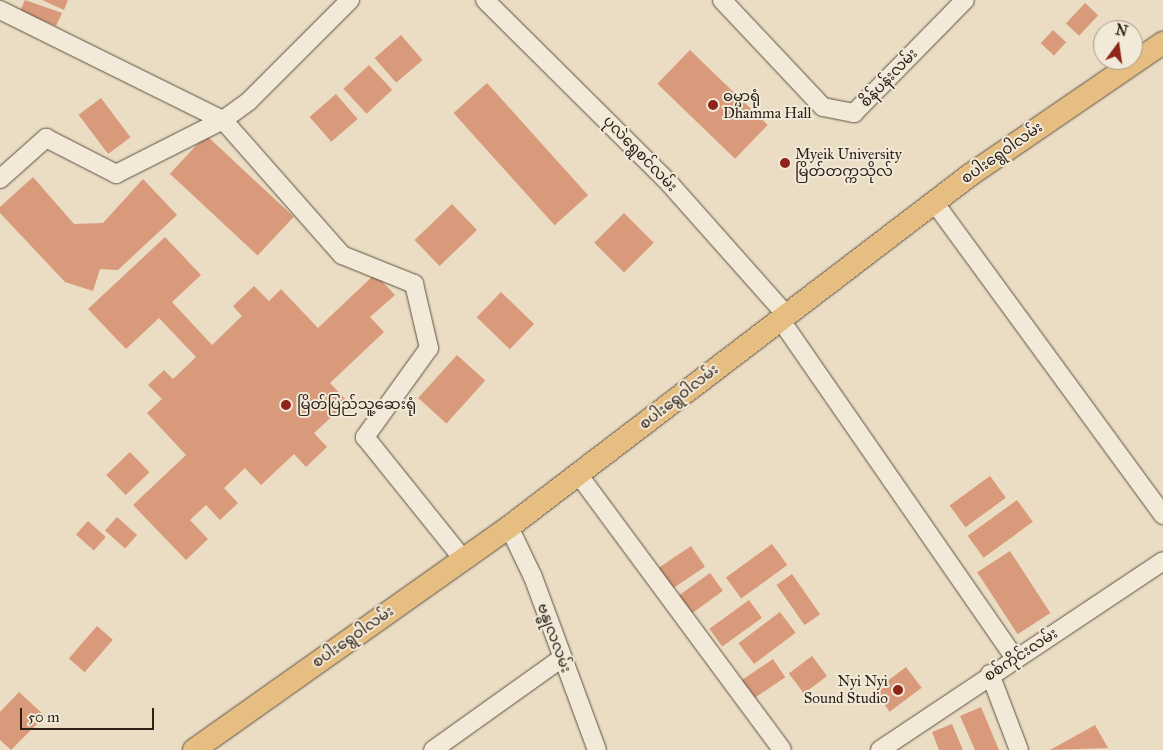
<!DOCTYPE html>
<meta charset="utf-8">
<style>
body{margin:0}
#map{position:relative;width:1163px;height:750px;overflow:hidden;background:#ebddc3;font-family:"IM FELL Great Primer","Noto Sans Myanmar",serif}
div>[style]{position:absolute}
.building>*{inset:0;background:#d89a7a;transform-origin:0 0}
.roads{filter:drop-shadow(0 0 1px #5c5143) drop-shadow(0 0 1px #5c5143)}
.minor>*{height:18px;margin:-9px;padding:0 9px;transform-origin:9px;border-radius:9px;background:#f2e9d8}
.major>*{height:22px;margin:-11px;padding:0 11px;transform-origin:11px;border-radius:11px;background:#e6be82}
.dots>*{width:14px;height:14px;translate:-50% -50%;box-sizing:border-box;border:2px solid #f2e9d8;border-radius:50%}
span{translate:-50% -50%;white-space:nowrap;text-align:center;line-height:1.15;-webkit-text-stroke:4px #f2e9d8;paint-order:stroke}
.street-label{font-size:15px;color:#2c2218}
.poi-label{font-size:15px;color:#2c2218}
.left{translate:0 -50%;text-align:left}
.right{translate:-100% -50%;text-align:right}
.north{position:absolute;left:1093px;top:20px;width:50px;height:50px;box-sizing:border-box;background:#f2e9d8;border:1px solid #a3998b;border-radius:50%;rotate:14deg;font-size:14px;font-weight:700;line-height:20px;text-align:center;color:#2c2218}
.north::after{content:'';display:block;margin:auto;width:18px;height:22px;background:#8f2418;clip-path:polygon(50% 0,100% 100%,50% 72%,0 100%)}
.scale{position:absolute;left:20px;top:708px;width:134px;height:22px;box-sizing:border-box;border:2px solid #2c2218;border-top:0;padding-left:6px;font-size:15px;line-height:18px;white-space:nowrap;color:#2c2218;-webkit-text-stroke:4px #f2e9d8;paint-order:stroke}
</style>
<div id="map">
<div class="building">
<i style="clip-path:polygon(25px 0,62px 13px,56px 26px,20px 11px)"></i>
<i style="clip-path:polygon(42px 0,68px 0,64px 10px)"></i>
<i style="left:1085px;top:3px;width:18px;height:28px;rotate:43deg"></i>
<i style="left:1053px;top:30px;width:18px;height:18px;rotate:43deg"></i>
<i style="left:401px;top:35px;width:33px;height:35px;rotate:49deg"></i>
<i style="left:690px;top:50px;width:108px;height:47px;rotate:44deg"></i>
<i style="left:369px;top:65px;width:34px;height:35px;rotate:47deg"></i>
<i style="left:487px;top:83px;width:151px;height:45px;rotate:48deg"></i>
<i style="left:336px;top:94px;width:33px;height:35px;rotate:49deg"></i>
<i style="left:101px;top:98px;width:49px;height:28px;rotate:53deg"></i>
<i style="left:206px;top:135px;width:120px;height:53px;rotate:43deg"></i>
<i style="clip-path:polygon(33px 177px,74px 224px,103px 223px,143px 179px,177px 215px,118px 270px,100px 269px,93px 291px,65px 282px,0 213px,0 207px)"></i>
<i style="left:452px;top:204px;width:36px;height:52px;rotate:46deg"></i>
<i style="left:624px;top:213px;width:42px;height:42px;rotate:45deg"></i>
<i style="clip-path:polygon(165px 237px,201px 275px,172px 302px,212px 345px,242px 316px,233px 306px,254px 286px,269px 301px,281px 289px,318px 328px,375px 274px,395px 295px,370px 317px,384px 332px,330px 383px,348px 402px,314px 433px,327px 447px,306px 467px,294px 454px,261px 485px,245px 468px,224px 488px,238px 503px,220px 520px,206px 505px,190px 520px,208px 539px,186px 560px,133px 505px,186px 455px,147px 413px,162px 399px,148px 385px,164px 370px,173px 379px,196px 357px,159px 318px,126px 349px,88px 309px)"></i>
<i style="left:501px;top:292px;width:46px;height:35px;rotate:44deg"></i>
<i style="left:457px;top:355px;width:38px;height:58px;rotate:42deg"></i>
<i style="left:130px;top:452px;width:28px;height:33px;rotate:46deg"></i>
<i style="left:990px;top:476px;width:27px;height:50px;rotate:54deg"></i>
<i style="left:1017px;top:500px;width:27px;height:61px;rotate:54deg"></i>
<i style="left:117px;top:517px;width:27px;height:18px;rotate:42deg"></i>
<i style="left:88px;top:521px;width:24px;height:18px;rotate:42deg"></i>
<i style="left:772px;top:544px;width:26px;height:57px;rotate:54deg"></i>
<i style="left:691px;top:546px;width:25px;height:42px;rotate:56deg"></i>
<i style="left:1010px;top:551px;width:74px;height:39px;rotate:57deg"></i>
<i style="left:710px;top:573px;width:22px;height:41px;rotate:54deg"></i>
<i style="left:792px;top:574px;width:49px;height:19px;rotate:55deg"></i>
<i style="left:749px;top:600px;width:22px;height:49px;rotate:54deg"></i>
<i style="left:780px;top:612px;width:26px;height:52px;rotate:53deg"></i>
<i style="left:97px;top:626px;width:21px;height:43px;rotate:41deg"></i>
<i style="left:812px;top:656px;width:25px;height:29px;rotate:53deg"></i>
<i style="left:773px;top:659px;width:22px;height:38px;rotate:56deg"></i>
<i style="left:906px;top:667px;width:26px;height:40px;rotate:53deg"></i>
<i style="clip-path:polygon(19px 692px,45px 716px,11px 750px,0 740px,0 712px)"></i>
<i style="clip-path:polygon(981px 707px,999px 750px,975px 750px,960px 716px)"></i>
<i style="clip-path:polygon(952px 724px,963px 750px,939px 750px,932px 732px)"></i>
<i style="clip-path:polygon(1095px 725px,1108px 748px,1050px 750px)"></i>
</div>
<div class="roads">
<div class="minor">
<i style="left:485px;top:0;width:260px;rotate:44.8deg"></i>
<i style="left:669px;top:183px;width:176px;rotate:48.4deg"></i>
<i style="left:722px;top:0;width:147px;rotate:46.7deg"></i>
<i style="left:823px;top:107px;width:32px;rotate:11deg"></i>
<i style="left:854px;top:113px;width:158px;rotate:-45.5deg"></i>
<i style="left:0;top:10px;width:249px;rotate:26.3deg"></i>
<i style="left:223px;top:120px;width:32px;rotate:-36deg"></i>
<i style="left:249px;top:101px;width:143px;rotate:-45deg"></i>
<i style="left:0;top:179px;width:62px;rotate:-41.7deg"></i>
<i style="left:46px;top:138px;width:79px;rotate:27.2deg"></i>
<i style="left:116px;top:174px;width:120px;rotate:-26.8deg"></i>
<i style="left:223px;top:120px;width:180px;rotate:48.6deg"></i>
<i style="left:342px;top:255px;width:78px;rotate:21.9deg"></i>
<i style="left:414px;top:284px;width:66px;rotate:76.8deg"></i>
<i style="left:429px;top:348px;width:110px;rotate:125.7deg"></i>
<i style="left:365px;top:437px;width:156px;rotate:51.2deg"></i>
<i style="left:934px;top:202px;width:388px;rotate:53.8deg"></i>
<i style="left:780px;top:319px;width:413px;rotate:55.3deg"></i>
<i style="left:578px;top:474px;width:343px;rotate:53.5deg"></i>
<i style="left:509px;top:527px;width:55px;rotate:64.4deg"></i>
<i style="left:533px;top:577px;width:184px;rotate:69.7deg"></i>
<i style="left:990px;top:674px;width:81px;rotate:69.1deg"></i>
<i style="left:433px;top:750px;width:158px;rotate:-35.5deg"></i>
<i style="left:880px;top:750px;width:340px;rotate:-33.7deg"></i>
</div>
<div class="major">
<i style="left:194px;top:750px;width:386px;rotate:-35.3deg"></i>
<i style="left:509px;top:527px;width:580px;rotate:-37.36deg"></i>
<i style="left:970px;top:175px;width:234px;rotate:-34.4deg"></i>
</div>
</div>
<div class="dots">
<i style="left:713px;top:105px;background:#8f2418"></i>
<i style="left:785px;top:163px;background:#8f2418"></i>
<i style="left:286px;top:405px;background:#8f2418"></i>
<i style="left:898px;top:690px;background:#8f2418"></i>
</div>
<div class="street-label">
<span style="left:889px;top:78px;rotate:-46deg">စိန်ပန်းလမ်း</span>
<span style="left:1002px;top:153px;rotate:-35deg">စပါးရွေဝါလမ်း</span>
<span style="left:640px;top:154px;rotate:46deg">ပုလဲရွေစင်လမ်း</span>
<span style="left:679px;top:397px;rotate:-38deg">စပါးရွေဝါလမ်း</span>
<span style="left:353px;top:637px;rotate:-35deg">စပါးရွေဝါလမ်း</span>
<span style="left:554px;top:638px;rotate:70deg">ဗန္ဓုလလမ်း</span>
<span style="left:1021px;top:655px;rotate:-33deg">စစ်ကိုင်းလမ်း</span>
</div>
<div class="poi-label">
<span class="left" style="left:723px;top:105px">ဓမ္မာရုံ<br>Dhamma Hall</span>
<span class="left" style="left:795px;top:163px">Myeik University<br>မြိတ်တက္ကသိုလ်</span>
<span class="left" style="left:297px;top:405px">မြိတ်ပြည်သူ့ဆေးရုံ</span>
<span class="right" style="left:888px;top:690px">Nyi Nyi<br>Sound Studio</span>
</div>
<div class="north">N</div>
<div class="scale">50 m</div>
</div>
